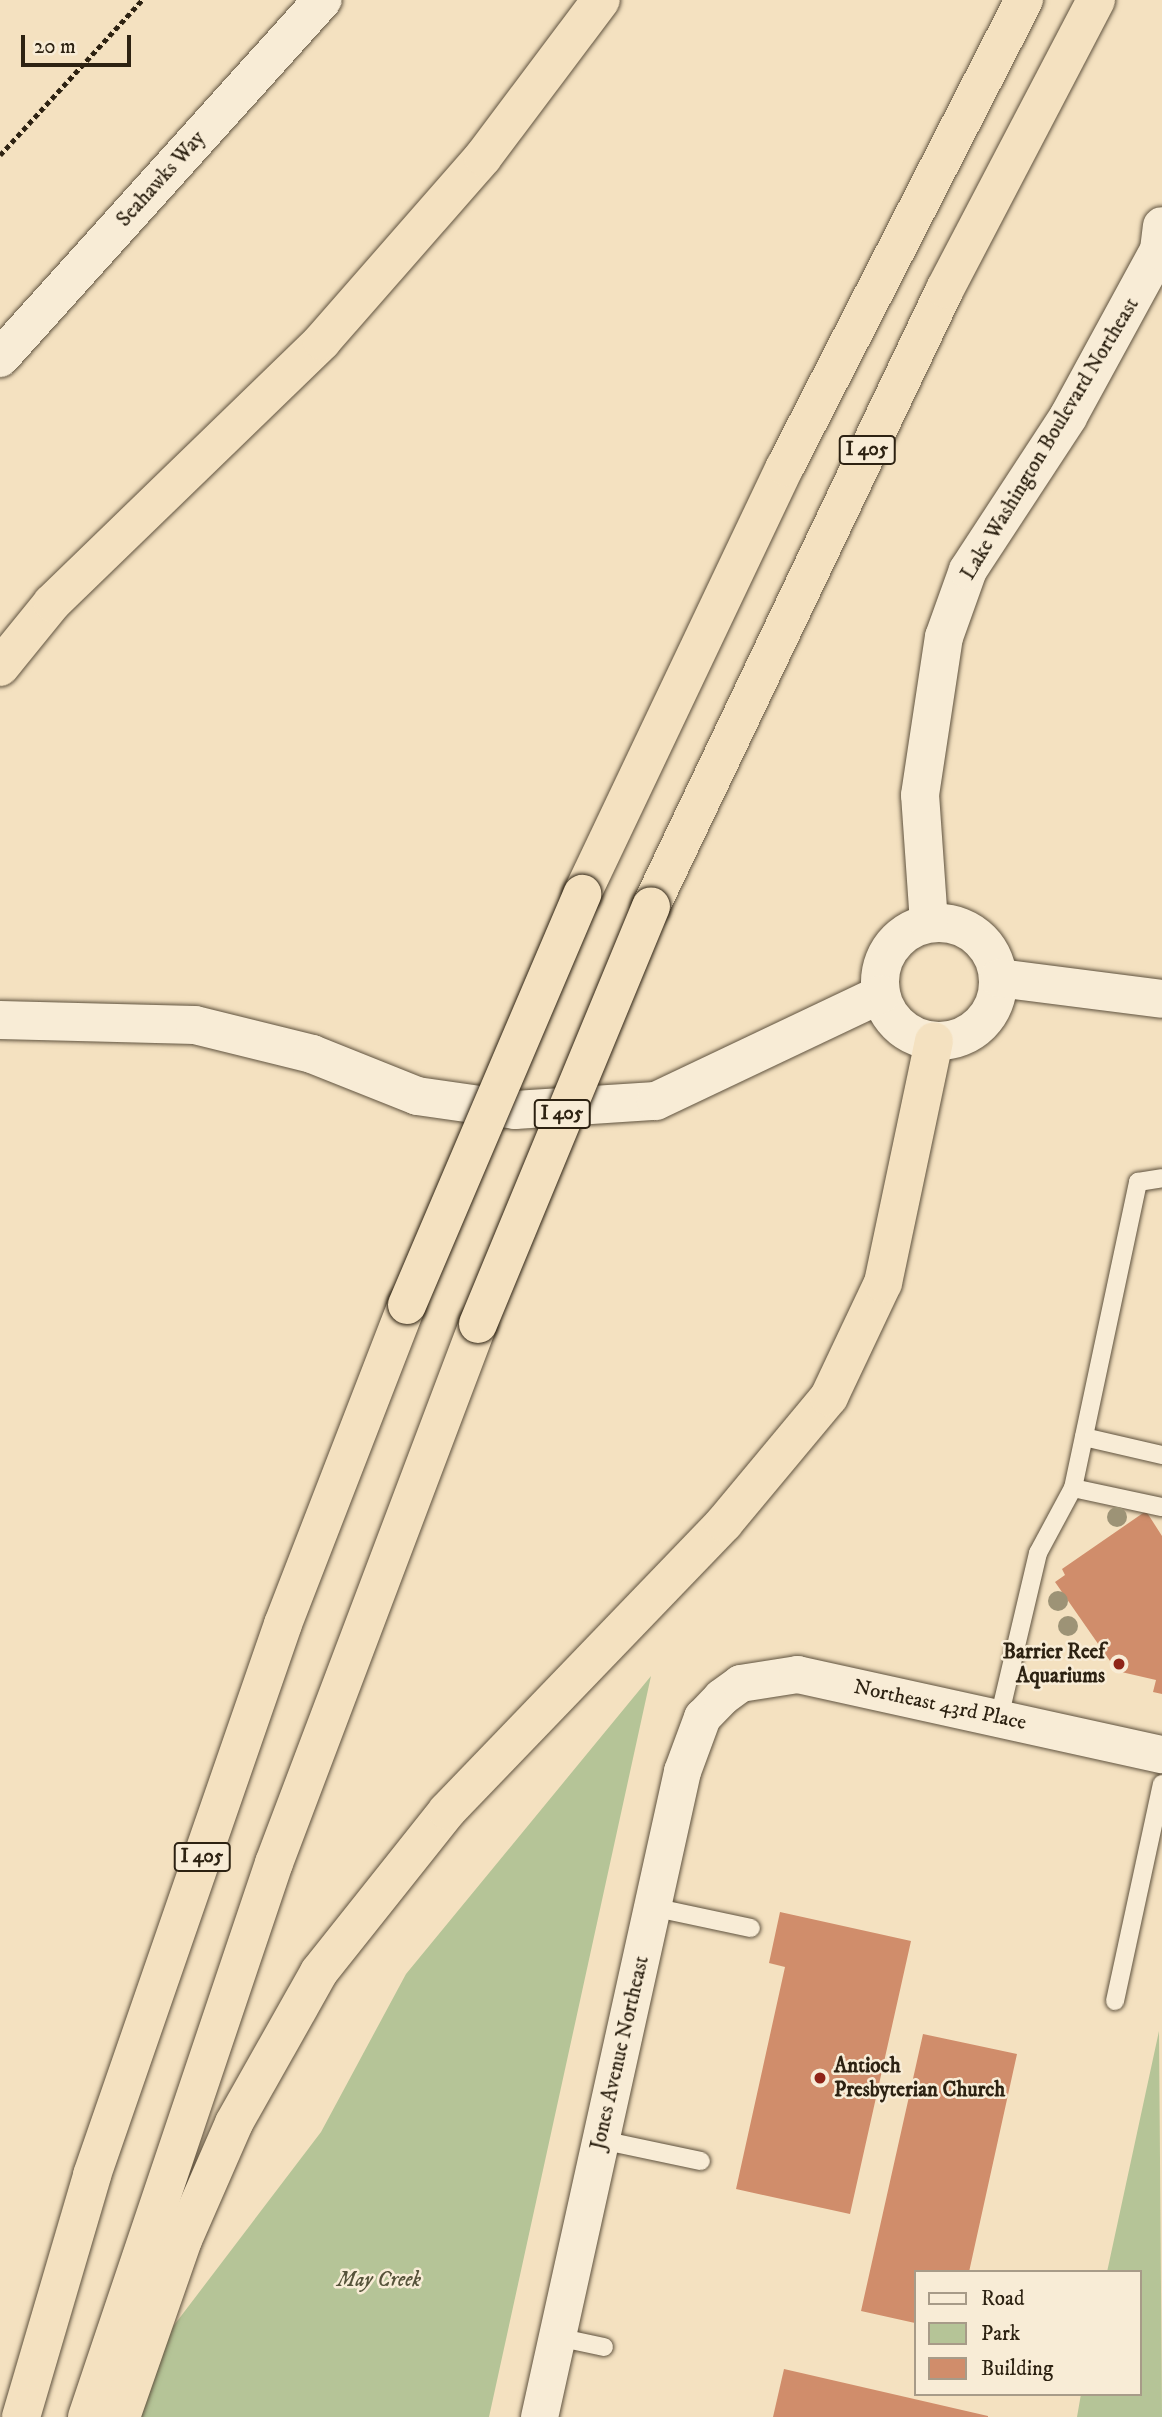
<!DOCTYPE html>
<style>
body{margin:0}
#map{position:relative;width:1162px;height:2417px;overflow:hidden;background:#f4e1c0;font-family:"IM FELL DW Pica",serif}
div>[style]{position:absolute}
.green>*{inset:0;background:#b5c497}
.building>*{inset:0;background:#d08d6b}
.path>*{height:4.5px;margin-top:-2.25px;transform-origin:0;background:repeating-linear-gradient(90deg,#2d2212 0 5px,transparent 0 8.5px)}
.roads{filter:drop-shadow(0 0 2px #5f523e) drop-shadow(0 0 2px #5f523e)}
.lane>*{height:18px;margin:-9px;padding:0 9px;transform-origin:9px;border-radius:9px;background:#f8ecd6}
.street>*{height:37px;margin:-18.5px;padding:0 18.5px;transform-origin:18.5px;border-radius:18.5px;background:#f8ecd6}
.secondary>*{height:38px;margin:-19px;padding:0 19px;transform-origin:19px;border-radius:19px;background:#f8ecd6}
.secondary>.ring{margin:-19px;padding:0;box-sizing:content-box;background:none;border:38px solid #f8ecd6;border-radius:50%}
.highway>*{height:38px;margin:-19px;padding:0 19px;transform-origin:19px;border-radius:19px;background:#f4e1c0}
.bridges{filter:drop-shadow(0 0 2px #2d2212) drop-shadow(0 0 2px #2d2212)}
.highway-bridge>*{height:38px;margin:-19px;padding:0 19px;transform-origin:19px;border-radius:19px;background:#f4e1c0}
.trees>*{width:20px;height:20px;margin:-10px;border-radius:50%;background:#9d9376}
.dots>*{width:19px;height:19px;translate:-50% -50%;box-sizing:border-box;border:4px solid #f8ecd6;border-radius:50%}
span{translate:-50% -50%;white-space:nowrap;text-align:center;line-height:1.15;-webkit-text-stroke:5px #f8ecd6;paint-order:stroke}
.shield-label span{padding:2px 5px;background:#f8ecd6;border:2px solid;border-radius:5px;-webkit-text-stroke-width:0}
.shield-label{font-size:19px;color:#2d2212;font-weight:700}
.street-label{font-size:21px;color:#2d2212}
.poi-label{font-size:21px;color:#2d2212;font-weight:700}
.right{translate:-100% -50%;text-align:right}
.left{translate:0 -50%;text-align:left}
.park-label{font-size:21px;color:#56533a;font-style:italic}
.legend{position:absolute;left:914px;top:2270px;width:228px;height:126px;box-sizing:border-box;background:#f8ecd6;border:2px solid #a79b88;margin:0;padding:9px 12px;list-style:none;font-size:21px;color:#2d2212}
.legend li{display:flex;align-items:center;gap:14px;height:35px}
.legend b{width:35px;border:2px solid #a79b88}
.scale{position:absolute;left:21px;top:35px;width:110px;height:32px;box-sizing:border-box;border:4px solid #2d2212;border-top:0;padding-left:9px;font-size:21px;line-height:24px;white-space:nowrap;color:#2d2212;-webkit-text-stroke:5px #f8ecd6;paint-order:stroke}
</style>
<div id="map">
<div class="green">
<i style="clip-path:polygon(651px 1676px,489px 2417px,137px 2417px,156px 2349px,321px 2132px,406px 1974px)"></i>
<i style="clip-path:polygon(1159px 2031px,1162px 2417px,1077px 2417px,1081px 2394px,1139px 2394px,1139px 2272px,1107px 2272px)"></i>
</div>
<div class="building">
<i style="clip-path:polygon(1146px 1511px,1162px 1536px,1162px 1694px,1153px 1692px,1156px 1680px,1117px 1671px,1055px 1582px,1065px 1575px,1062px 1569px)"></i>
<i style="clip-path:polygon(780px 1912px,911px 1941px,850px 2214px,736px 2189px,785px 1967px,769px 1963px)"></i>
<i style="clip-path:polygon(923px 2034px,1017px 2054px,969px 2272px,915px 2272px,915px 2323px,861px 2311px)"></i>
<i style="clip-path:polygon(784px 2369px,988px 2416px,988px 2417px,773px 2417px)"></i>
</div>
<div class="path">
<i style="left:0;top:155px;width:210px;rotate:-47.5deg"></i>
</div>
<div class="roads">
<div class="lane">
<i style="left:1084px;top:1437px;width:80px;rotate:13deg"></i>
<i style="left:1073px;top:1488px;width:91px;rotate:12.1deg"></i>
<i style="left:999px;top:1718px;width:170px;rotate:-76.7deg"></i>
<i style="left:1038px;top:1553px;width:74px;rotate:-61.7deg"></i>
<i style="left:1073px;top:1488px;width:313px;rotate:-78deg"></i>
<i style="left:1138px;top:1182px;width:24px;rotate:-9deg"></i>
<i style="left:652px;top:1907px;width:101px;rotate:12deg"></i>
<i style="left:1115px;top:2001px;width:222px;rotate:-77.8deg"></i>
<i style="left:601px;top:2140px;width:102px;rotate:11.9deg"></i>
<i style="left:557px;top:2337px;width:48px;rotate:12deg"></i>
</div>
<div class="street">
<i style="left:539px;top:2417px;width:662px;rotate:-77.52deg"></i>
<i style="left:682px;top:1771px;width:58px;rotate:-69.7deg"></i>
<i style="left:702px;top:1717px;width:28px;rotate:-46deg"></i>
<i style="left:721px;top:1697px;width:24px;rotate:-36deg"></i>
<i style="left:740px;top:1683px;width:58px;rotate:-9deg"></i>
<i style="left:797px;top:1674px;width:374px;rotate:12.4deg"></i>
</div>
<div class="secondary">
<i style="left:0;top:358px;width:482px;rotate:-48deg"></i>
<i class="ring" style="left:880px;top:923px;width:80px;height:80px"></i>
<i style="left:929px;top:923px;width:128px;rotate:-94deg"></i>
<i style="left:920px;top:795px;width:160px;rotate:-81.4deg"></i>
<i style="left:944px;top:637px;width:71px;rotate:-70.3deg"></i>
<i style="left:968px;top:570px;width:183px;rotate:-56.8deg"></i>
<i style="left:1068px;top:417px;width:190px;rotate:-61.4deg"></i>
<i style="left:1159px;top:250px;width:24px;rotate:-83deg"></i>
<i style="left:999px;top:978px;width:164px;rotate:7.3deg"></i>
<i style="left:0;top:1020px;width:195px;rotate:1.5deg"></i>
<i style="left:195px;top:1025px;width:121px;rotate:13.9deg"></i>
<i style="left:312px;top:1054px;width:113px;rotate:21.8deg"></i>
<i style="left:417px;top:1096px;width:99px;rotate:8.1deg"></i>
<i style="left:515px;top:1110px;width:141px;rotate:-3.7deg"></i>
<i style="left:656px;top:1101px;width:249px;rotate:-25.4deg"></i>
</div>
<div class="highway">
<i style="left:0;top:667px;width:82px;rotate:-50.9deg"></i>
<i style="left:52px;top:603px;width:376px;rotate:-44.1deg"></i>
<i style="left:322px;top:341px;width:244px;rotate:-48.8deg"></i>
<i style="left:483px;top:157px;width:196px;rotate:-53.1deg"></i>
<i style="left:582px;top:894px;width:473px;rotate:-64.6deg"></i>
<i style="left:785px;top:467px;width:525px;rotate:-62.9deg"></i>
<i style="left:651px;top:906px;width:683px;rotate:-64.52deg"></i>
<i style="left:945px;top:289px;width:326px;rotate:-62.4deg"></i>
<i style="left:21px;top:2417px;width:252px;rotate:-73.6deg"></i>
<i style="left:92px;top:2175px;width:583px;rotate:-70.88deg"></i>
<i style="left:283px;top:1624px;width:342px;rotate:-68.8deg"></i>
<i style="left:87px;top:2417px;width:585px;rotate:-71.35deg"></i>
<i style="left:274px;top:1863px;width:576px;rotate:-69.27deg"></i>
<i style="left:121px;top:2417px;width:188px;rotate:-70.7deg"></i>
<i style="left:183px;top:2240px;width:128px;rotate:-66.4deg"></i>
<i style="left:234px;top:2123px;width:173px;rotate:-60.6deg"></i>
<i style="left:319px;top:1972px;width:206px;rotate:-51.5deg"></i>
<i style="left:447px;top:1811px;width:400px;rotate:-46.1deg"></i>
<i style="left:724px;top:1523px;width:164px;rotate:-50.2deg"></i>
<i style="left:829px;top:1397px;width:126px;rotate:-64.7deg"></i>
<i style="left:883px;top:1283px;width:247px;rotate:-78.1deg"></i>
</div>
</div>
<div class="bridges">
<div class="highway-bridge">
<i style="left:407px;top:1305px;width:447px;rotate:-66.9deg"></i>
<i style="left:478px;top:1324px;width:452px;rotate:-67.5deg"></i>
</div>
</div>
<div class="trees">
<i style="left:1117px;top:1517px"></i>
<i style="left:1058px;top:1601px"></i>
<i style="left:1068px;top:1626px"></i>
</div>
<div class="dots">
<i style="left:1119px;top:1664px;background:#8f2418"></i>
<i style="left:820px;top:2078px;background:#8f2418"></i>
</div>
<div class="shield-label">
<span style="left:867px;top:450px">I 405</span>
<span style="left:562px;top:1114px">I 405</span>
<span style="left:202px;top:1857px">I 405</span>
</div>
<div class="street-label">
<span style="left:161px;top:179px;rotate:-48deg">Seahawks Way</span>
<span style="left:1050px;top:439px;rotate:-59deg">Lake Washington Boulevard Northeast</span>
<span style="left:940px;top:1705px;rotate:12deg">Northeast 43rd Place</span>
<span style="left:620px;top:2053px;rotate:-77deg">Jones Avenue Northeast</span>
</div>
<div class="poi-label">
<span class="right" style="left:1105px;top:1664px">Barrier Reef<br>Aquariums</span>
<span class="left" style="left:834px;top:2078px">Antioch<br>Presbyterian Church</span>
</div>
<div class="park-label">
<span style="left:379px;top:2280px">May Creek</span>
</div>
<ul class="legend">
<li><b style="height:9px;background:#f8ecd6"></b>Road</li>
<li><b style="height:19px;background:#b5c497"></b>Park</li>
<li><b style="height:19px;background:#d08d6b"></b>Building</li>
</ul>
<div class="scale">20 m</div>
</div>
